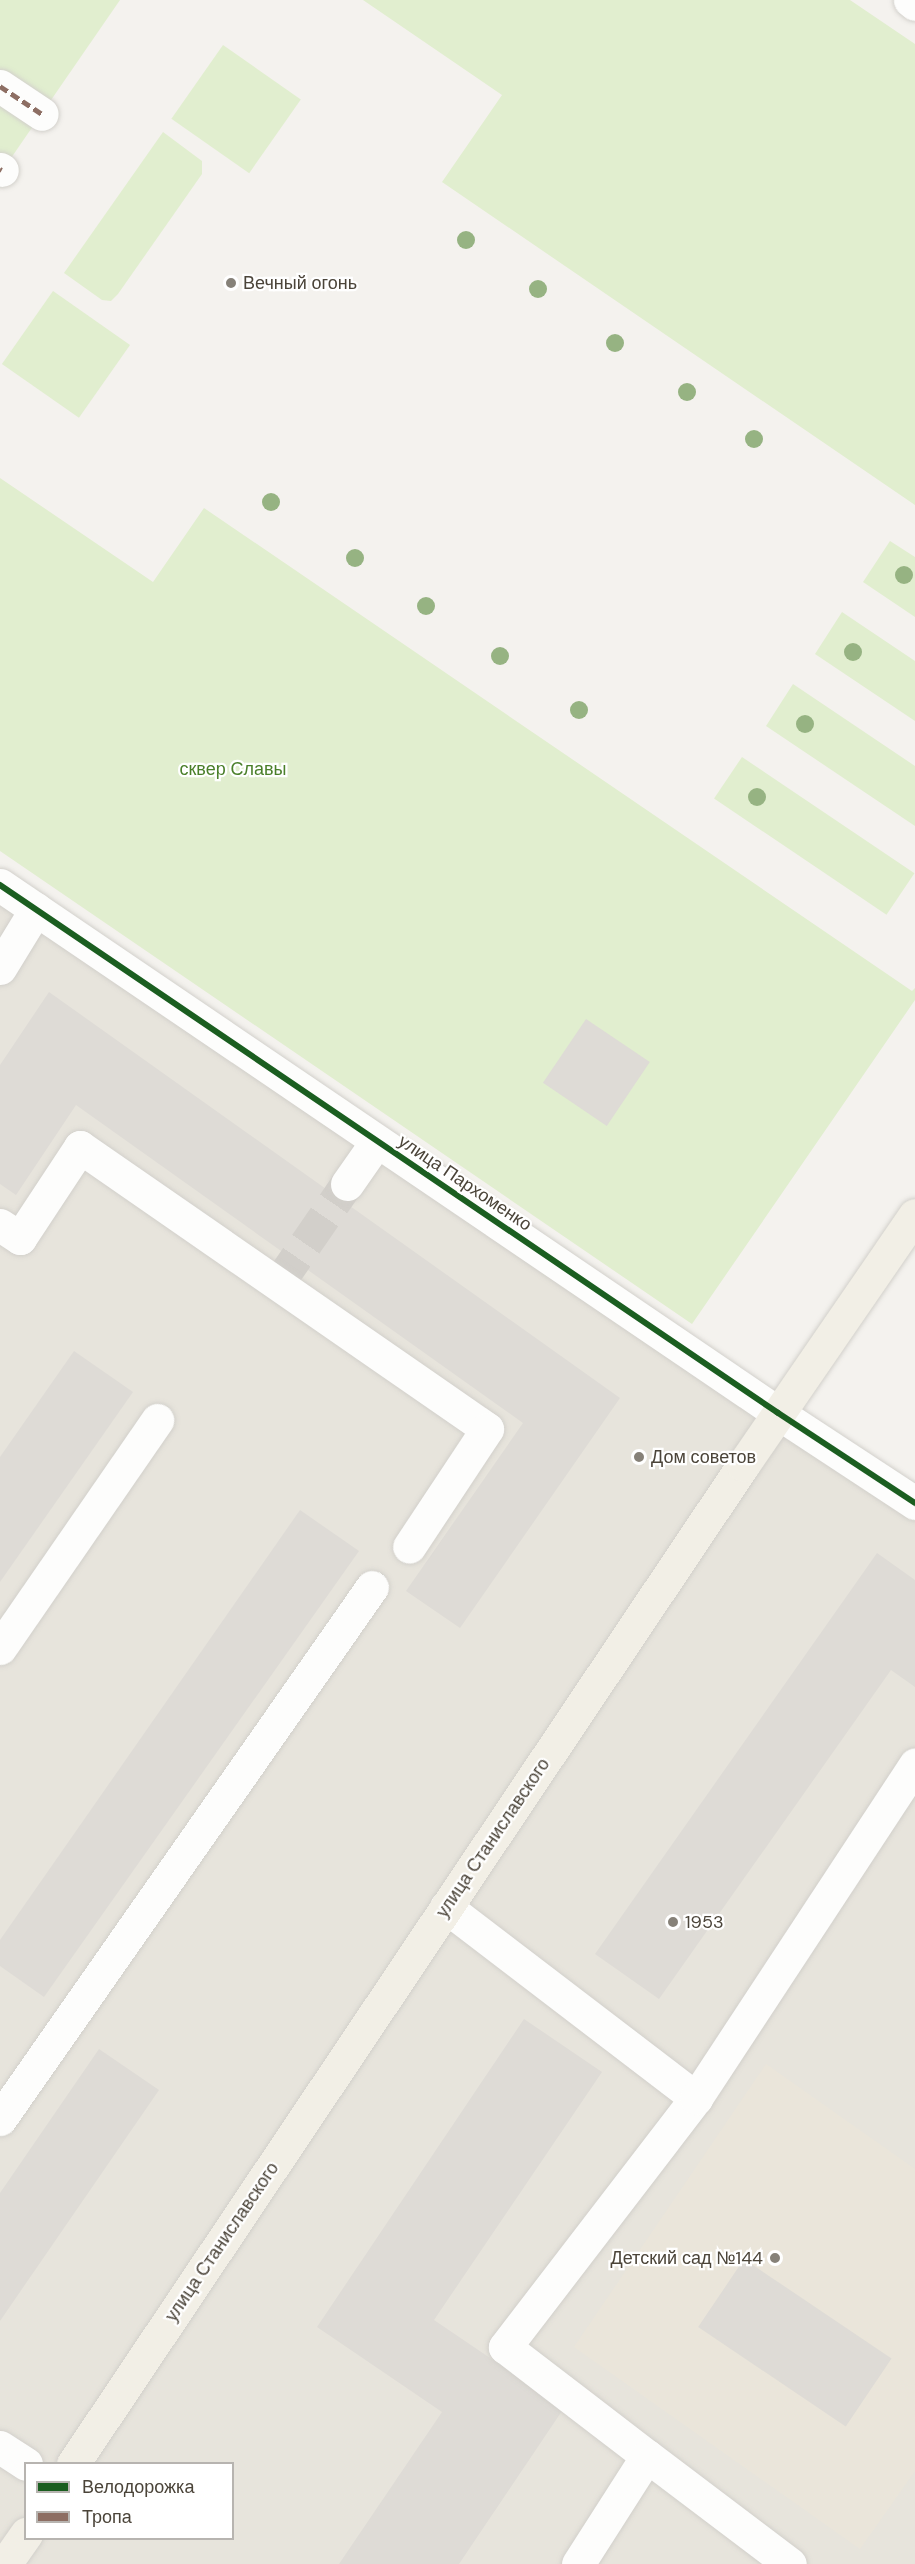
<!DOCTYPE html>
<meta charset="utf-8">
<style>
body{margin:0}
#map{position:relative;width:915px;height:2564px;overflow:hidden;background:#f4f2ee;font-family:"DM Sans",sans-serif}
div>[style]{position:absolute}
.residential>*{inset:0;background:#e7e4dc}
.education>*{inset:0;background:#eae5da}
.green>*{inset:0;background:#e1eecf;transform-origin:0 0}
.building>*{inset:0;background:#dedbd6;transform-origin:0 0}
.minor-tunnel>*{height:33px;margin-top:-16.5px;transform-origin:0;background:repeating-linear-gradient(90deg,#d2cfca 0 33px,transparent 0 49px)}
.roads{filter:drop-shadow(0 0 2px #d2d0cb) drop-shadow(0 0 2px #d2d0cb)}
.minor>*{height:33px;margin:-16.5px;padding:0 16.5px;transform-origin:16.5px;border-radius:16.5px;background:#fdfdfc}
.major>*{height:33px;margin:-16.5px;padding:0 16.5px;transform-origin:16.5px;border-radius:16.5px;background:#f2efe6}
.quiet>*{height:4.5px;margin-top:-2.25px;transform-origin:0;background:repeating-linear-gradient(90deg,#8d6e63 0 9px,transparent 0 13.5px)}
.cycleway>*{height:6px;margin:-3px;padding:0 3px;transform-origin:3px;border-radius:3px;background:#1b5e20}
.trees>*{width:18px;height:18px;margin:-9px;border-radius:50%;background:#96b382}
.dots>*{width:16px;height:16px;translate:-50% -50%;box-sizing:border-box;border:3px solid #fff;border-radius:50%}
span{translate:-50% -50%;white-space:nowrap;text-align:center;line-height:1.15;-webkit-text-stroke:4.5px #fff;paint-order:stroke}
.poi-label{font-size:18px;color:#4b4439}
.left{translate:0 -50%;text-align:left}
.right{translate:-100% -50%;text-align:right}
.park-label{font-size:18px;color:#4a7f2a}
.street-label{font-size:18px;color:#4b4439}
.legend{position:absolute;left:24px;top:2462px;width:210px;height:78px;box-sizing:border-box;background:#fff;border:2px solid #b7b4b0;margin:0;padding:8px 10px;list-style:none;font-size:18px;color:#4b4439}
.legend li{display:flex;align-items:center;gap:12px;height:30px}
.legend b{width:30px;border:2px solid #b7b4b0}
</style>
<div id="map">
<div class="residential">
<i style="clip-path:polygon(evenodd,0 885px,915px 1503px,915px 2564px,0 2564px,0 885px,26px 2464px,232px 2464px,232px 2538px,26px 2538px,26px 2464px)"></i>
</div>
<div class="education">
<i style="clip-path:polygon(766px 2064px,915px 2169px,915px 2471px,860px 2549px,574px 2347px)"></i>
</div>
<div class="green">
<i style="clip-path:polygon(0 0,120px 0,0 174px)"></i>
<i style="clip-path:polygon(363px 0,850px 0,915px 44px,915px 505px,442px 182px,502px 95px)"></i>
<i style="left:223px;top:45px;width:95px;height:90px;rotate:35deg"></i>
<i style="clip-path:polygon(163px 132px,202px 161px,202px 174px,118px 294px,111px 301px,102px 300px,64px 273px)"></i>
<i style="left:53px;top:291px;width:94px;height:89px;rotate:35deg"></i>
<i style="clip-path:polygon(0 478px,153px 582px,204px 508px,912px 991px,915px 988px,915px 1000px,692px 1324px,0 851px)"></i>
<i style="clip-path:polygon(890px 541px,915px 557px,915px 617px,863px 582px)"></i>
<i style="clip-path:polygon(842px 612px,915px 661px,915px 721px,815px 654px)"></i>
<i style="clip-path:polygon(793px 684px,915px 766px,915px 826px,766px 726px)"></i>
<i style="left:742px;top:757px;width:208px;height:50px;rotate:34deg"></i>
</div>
<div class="building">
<i style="clip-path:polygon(49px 992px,620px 1398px,460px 1628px,406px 1591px,523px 1423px,76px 1105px,16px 1195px,0 1184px,0 1065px)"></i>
<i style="left:586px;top:1019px;width:77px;height:77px;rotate:34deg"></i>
<i style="clip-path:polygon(74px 1351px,133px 1392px,0 1582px,0 1457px)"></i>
<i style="clip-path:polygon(300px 1510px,359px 1551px,44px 1997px,0 1966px,0 1940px)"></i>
<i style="clip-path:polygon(877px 1553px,915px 1580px,915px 1687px,891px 1670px,659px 1999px,595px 1954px)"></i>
<i style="clip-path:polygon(524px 2019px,602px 2072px,434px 2320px,564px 2408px,459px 2564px,339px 2564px,442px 2412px,317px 2327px)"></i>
<i style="clip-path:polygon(99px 2049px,159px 2090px,0 2321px,0 2193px)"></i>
<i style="left:744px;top:2259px;width:178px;height:82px;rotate:34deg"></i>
</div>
<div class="minor-tunnel">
<i style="left:278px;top:1284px;width:121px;rotate:-55.4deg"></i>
</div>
<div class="roads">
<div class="minor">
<i style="left:910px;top:0;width:6px;rotate:39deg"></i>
<i style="left:0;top:86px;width:50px;rotate:33.7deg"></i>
<i style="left:0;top:169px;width:2px;rotate:27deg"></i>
<i style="left:0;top:885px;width:940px;rotate:34.16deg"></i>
<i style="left:778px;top:1413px;width:164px;rotate:33.3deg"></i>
<i style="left:0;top:968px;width:69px;rotate:-58.6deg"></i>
<i style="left:347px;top:1184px;width:52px;rotate:-55.1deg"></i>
<i style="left:0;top:1225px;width:24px;rotate:33deg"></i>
<i style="left:20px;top:1238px;width:109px;rotate:-56.6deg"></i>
<i style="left:80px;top:1147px;width:495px;rotate:34.7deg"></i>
<i style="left:487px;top:1429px;width:141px;rotate:123.5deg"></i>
<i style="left:0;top:1648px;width:277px;rotate:-55.4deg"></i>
<i style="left:446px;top:1907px;width:315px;rotate:37.4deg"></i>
<i style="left:696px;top:2098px;width:314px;rotate:127.5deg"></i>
<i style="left:505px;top:2347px;width:179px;rotate:37.5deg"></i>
<i style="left:696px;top:2098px;width:399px;rotate:-56.7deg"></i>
<i style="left:0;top:2119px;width:649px;rotate:-55.04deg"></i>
<i style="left:0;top:2447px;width:31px;rotate:33deg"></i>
<i style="left:578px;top:2564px;width:128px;rotate:-57.4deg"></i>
<i style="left:647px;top:2456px;width:179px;rotate:37.1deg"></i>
</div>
<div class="major">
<i style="left:73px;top:2464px;width:1203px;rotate:-56.15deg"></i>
<i style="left:743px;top:1465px;width:303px;rotate:-55.5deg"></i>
<i style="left:5px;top:2564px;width:37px;rotate:-55deg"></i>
</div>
</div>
<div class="quiet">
<i style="left:0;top:86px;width:50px;rotate:33.7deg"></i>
<i style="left:0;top:169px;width:2px;rotate:27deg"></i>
</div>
<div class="cycleway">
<i style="left:0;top:885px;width:940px;rotate:34.16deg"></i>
<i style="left:778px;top:1413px;width:164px;rotate:33.3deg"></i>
</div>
<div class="trees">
<i style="left:466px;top:240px"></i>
<i style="left:538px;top:289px"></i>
<i style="left:615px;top:343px"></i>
<i style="left:687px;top:392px"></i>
<i style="left:754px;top:439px"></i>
<i style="left:271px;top:502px"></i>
<i style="left:355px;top:558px"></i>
<i style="left:904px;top:575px"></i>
<i style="left:426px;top:606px"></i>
<i style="left:853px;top:652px"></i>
<i style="left:500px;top:656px"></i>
<i style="left:579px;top:710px"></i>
<i style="left:805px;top:724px"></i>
<i style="left:757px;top:797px"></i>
</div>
<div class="dots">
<i style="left:231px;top:283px;background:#868178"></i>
<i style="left:639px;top:1457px;background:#868178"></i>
<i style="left:673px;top:1922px;background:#868178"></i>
<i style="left:775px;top:2258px;background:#868178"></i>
</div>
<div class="poi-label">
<span class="left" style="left:243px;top:283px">Вечный огонь</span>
<span class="left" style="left:651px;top:1457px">Дом советов</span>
<span class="left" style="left:685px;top:1922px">1953</span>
<span class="right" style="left:763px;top:2258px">Детский сад №144</span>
</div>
<div class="park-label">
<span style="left:233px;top:769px">сквер Славы</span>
</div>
<div class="street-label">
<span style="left:465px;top:1183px;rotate:34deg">улица Пархоменко</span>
<span style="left:493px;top:1838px;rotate:-56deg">улица Станиславского</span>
<span style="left:222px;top:2242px;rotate:-56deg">улица Станиславского</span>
</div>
<ul class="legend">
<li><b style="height:8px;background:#1b5e20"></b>Велодорожка</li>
<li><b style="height:8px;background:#8d6e63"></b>Тропа</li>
</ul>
</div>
